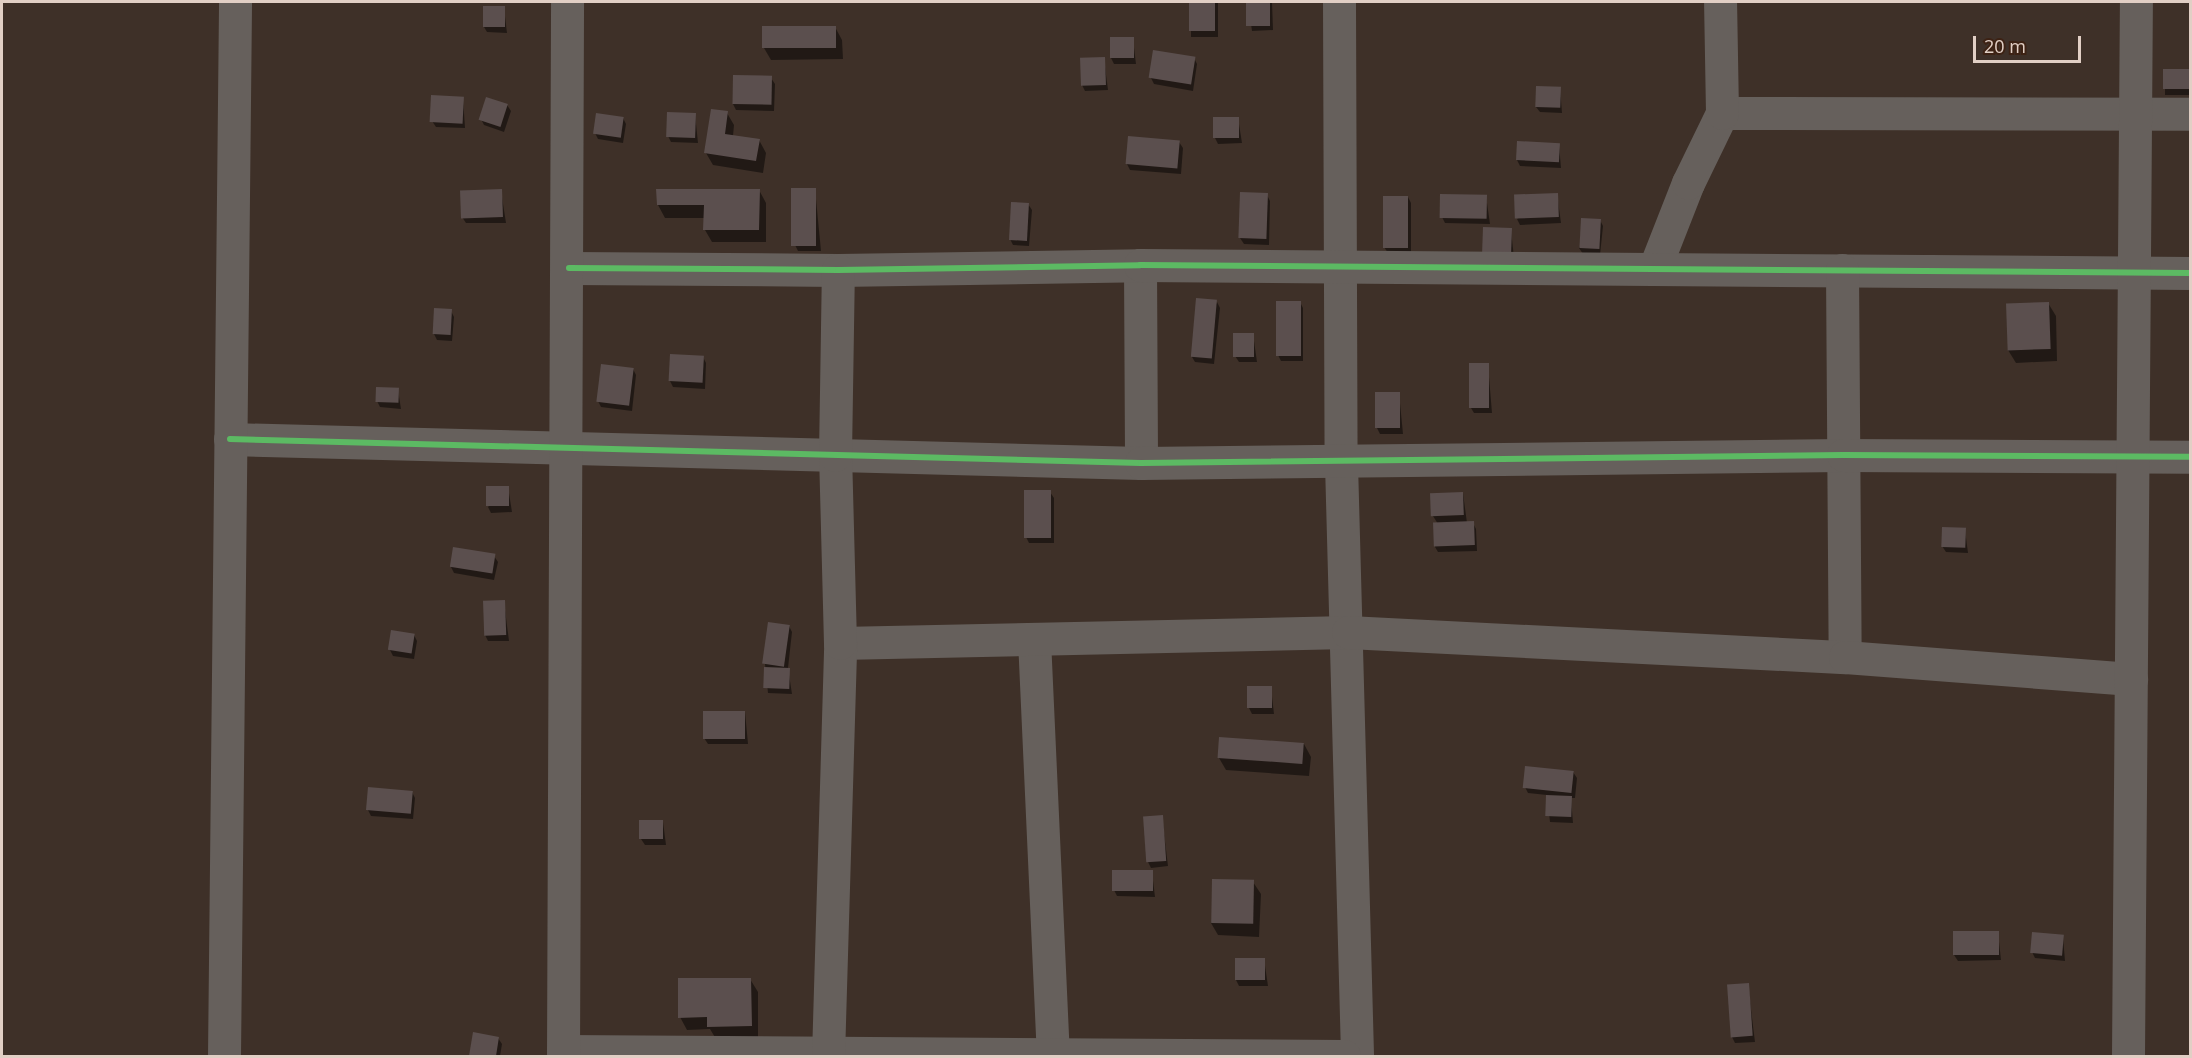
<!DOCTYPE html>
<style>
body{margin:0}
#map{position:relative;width:2192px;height:1058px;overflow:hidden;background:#3e3028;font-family:"Open Sans",sans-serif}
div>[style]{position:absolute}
.shadow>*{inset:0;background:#0007;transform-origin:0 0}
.building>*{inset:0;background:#5b4f4e;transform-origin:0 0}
.minor>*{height:33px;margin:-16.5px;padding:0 16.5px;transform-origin:16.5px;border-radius:16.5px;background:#66605c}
.cycleway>*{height:6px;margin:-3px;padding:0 3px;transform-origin:3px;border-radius:3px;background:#5cba63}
span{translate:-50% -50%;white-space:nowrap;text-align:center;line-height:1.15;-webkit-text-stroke:4.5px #3d2214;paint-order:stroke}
.frame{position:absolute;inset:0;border:3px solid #e1cfc5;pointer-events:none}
.scale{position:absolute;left:1973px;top:36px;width:108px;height:27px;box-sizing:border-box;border:3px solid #e1cfc5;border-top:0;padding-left:8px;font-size:18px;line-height:21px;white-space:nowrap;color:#e1cfc5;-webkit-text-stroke:4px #3d2214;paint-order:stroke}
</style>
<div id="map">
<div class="shadow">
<i style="left:1191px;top:2px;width:27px;height:35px"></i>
<i style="clip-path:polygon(1248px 2px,1272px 2px,1273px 30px,1252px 31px)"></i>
<i style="clip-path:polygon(504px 8px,507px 33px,487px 32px,484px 27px)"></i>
<i style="clip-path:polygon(835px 27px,842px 40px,843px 59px,771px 60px,764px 48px)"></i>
<i style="clip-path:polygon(1133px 39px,1136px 64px,1114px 64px,1111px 58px)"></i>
<i style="clip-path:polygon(1194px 58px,1197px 64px,1193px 91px,1154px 84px,1151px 78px)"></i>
<i style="clip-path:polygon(1104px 59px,1108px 90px,1085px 91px,1082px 85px)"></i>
<i style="left:2190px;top:70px;width:25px;height:25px;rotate:90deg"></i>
<i style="clip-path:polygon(771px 78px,775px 84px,774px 111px,736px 110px,733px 104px)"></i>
<i style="clip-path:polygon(1560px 88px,1562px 113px,1540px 112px,1536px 107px)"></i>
<i style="clip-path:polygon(463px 98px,465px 128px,436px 127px,432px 121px)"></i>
<i style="clip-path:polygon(507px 105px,511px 111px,504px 132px,484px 125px,481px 119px)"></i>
<i style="clip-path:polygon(727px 113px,734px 125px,733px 136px,759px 140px,766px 153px,763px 173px,713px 165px,706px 153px)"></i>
<i style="clip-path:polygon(695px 114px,698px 143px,671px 142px,668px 136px)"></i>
<i style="clip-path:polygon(623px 118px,626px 124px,623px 143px,598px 139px,595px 133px)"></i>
<i style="clip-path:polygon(1238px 118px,1242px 143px,1218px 144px,1215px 138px)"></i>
<i style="clip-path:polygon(1179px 142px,1183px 148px,1181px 174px,1130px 170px,1127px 164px)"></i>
<i style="clip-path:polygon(1559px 145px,1561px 168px,1520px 166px,1517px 160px)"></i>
<i style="clip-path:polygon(815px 189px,821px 251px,798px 251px,795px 245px)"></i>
<i style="clip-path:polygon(658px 190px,759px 190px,766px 203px,766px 242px,712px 242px,705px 230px,705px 218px,665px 218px,658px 205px)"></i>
<i style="clip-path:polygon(501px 191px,506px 223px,466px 223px,462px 217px)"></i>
<i style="clip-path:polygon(1557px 194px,1561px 223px,1520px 225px,1517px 219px)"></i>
<i style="clip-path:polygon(1267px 195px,1270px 201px,1269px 245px,1244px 244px,1240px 238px)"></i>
<i style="clip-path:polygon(1486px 196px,1490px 224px,1445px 223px,1442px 217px)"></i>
<i style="clip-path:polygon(1408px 197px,1411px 203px,1411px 253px,1388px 253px,1384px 247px)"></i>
<i style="clip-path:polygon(1028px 204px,1032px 210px,1029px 246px,1013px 245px,1010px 239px)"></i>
<i style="clip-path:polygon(1600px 220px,1603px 226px,1600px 255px,1583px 254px,1579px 248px)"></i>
<i style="clip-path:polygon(1511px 230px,1514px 258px,1484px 252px)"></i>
<i style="clip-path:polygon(1217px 302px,1220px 308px,1214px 364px,1195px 362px,1192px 357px)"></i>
<i style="clip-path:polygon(1300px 302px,1303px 308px,1303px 361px,1281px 361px,1278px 355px)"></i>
<i style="clip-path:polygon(2048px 303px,2056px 316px,2057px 361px,2016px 363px,2008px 350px)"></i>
<i style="clip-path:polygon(451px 311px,454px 317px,452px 341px,437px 340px,434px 334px)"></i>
<i style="clip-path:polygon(1253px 334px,1257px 362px,1239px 362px,1235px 356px)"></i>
<i style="clip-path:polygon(703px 357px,706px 363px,705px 389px,673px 387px,670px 381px)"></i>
<i style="clip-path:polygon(1488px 365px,1492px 413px,1474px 413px,1471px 408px)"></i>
<i style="clip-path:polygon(633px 369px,636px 375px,632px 411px,601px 407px,598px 401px)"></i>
<i style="clip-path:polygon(398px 390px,401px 409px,380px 407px,377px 401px)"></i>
<i style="clip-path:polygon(1399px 393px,1403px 434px,1380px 434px,1377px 428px)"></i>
<i style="clip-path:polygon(508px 487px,512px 512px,491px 513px,488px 507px)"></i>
<i style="clip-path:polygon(1050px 492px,1054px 498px,1054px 543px,1029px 543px,1026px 537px)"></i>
<i style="clip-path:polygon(1463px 493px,1467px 523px,1473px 523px,1476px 529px,1477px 551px,1438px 552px,1435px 547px,1438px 524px,1433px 516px)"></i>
<i style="clip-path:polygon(1965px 530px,1968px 553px,1946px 552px,1942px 546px)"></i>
<i style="clip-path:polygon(494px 556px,498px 562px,494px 580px,454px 573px,451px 567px)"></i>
<i style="clip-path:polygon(504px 602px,509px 641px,488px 641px,485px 635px)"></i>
<i style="clip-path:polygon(789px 626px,792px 632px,788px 668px,792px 694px,768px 693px,765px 664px)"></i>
<i style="clip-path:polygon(414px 635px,417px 641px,414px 659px,393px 656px,390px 650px)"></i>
<i style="clip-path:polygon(1271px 688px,1274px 714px,1252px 714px,1249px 708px)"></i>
<i style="clip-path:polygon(745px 712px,748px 744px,708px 744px,704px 738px)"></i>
<i style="clip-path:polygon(1304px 744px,1311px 757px,1309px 776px,1226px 770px,1219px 758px)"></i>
<i style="clip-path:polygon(1573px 772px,1577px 778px,1575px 798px,1571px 798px,1573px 823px,1550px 822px,1547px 795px,1528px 793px,1525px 787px)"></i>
<i style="clip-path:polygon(412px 792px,415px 798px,413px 819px,371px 816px,368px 810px)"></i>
<i style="clip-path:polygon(1162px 817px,1168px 866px,1151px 868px,1148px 862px)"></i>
<i style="clip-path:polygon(663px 822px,666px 845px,645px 845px,641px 839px)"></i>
<i style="clip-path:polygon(1152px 872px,1155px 897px,1117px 896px,1114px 890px)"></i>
<i style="clip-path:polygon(1253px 882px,1261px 894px,1259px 937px,1218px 935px,1211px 923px)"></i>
<i style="clip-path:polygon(1998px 933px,2001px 960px,1958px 961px,1954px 955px)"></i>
<i style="clip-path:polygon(2063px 937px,2065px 961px,2035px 958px,2032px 952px)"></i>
<i style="clip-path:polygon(1264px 959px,1268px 986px,1239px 986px,1236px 980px)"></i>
<i style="clip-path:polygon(750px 979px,758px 992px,758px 1038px,716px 1039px,710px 1029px,687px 1030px,680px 1017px)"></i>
<i style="clip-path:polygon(1748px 985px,1755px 1042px,1735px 1043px,1732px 1037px)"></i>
<i style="clip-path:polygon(475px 1034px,498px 1038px,502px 1044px,500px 1056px,471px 1056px)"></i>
</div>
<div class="building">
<i style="left:1189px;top:2px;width:26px;height:29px"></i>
<i style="left:1246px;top:2px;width:24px;height:24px"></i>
<i style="left:483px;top:6px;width:22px;height:21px"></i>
<i style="left:762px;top:26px;width:74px;height:22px"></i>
<i style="left:1110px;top:37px;width:24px;height:21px"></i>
<i style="left:1153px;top:50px;width:43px;height:28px;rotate:9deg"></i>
<i style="left:1105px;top:57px;width:28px;height:25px;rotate:88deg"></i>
<i style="left:2190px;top:69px;width:20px;height:27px;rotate:90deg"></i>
<i style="left:733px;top:75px;width:39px;height:29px;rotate:1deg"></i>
<i style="left:1536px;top:86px;width:25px;height:21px;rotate:2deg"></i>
<i style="left:431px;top:95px;width:33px;height:27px;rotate:3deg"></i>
<i style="left:486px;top:97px;width:23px;height:24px;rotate:18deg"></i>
<i style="clip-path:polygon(711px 109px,728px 111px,725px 134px,760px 139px,756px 161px,704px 153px)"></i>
<i style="left:667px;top:112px;width:29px;height:25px;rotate:2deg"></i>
<i style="left:596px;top:113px;width:28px;height:21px;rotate:8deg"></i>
<i style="left:1213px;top:117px;width:26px;height:21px"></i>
<i style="left:1128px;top:136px;width:52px;height:28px;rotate:5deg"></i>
<i style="left:1517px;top:141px;width:43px;height:19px;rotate:3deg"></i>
<i style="left:791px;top:188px;width:25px;height:58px"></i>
<i style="left:502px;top:189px;width:28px;height:42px;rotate:88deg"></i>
<i style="clip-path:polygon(656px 189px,760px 189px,759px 230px,703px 230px,704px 205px,657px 205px)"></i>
<i style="left:1240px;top:192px;width:28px;height:46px;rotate:2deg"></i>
<i style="left:1558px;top:193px;width:24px;height:44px;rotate:88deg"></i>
<i style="left:1440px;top:194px;width:47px;height:24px;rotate:1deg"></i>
<i style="left:1383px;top:196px;width:25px;height:52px"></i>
<i style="left:1011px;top:202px;width:18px;height:38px;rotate:3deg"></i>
<i style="left:1581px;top:218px;width:20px;height:30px;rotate:3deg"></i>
<i style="left:1483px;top:227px;width:29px;height:25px;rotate:2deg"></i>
<i style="left:1196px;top:298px;width:21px;height:59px;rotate:5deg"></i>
<i style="left:1276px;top:301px;width:25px;height:55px"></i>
<i style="left:2049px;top:302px;width:47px;height:43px;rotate:88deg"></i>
<i style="left:434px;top:308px;width:18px;height:26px;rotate:3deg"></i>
<i style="left:1233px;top:333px;width:21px;height:24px"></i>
<i style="left:670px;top:354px;width:34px;height:27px;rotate:3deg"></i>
<i style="left:1469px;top:363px;width:20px;height:45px"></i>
<i style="left:601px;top:364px;width:33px;height:38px;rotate:7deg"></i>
<i style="left:376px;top:387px;width:23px;height:15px;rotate:2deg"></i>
<i style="left:1375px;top:392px;width:25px;height:36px"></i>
<i style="left:509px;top:486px;width:20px;height:23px;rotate:90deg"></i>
<i style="left:1024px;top:490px;width:27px;height:48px"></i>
<i style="left:1463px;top:492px;width:23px;height:33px;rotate:88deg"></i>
<i style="left:1474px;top:521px;width:24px;height:41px;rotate:88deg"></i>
<i style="left:1942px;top:527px;width:24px;height:20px;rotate:2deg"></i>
<i style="left:453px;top:547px;width:43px;height:20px;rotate:9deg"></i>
<i style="left:505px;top:600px;width:35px;height:22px;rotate:88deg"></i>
<i style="left:768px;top:622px;width:22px;height:42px;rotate:8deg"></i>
<i style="left:391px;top:630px;width:24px;height:20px;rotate:9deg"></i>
<i style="left:764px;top:667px;width:26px;height:21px;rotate:2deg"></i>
<i style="left:1247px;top:686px;width:25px;height:22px"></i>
<i style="left:703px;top:711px;width:42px;height:28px"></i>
<i style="left:1219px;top:737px;width:85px;height:21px;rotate:4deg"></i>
<i style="left:1525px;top:766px;width:49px;height:22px;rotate:6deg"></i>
<i style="left:368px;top:787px;width:45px;height:23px;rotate:5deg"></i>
<i style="left:1546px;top:795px;width:26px;height:21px;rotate:2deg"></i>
<i style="left:1163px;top:815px;width:46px;height:20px;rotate:86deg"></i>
<i style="left:639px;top:820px;width:24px;height:19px"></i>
<i style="left:1112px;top:870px;width:41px;height:21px"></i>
<i style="left:1212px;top:879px;width:42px;height:44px;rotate:1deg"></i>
<i style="left:1953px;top:931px;width:46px;height:24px"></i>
<i style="left:2032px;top:932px;width:32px;height:21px;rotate:5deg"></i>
<i style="left:1235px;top:958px;width:30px;height:22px"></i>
<i style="clip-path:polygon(678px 978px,751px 978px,752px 1026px,707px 1027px,707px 1017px,678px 1018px)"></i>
<i style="left:1749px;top:983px;width:53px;height:22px;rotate:86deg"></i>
<i style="clip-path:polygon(473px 1032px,499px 1037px,496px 1056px,469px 1056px)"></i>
</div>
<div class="minor">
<i style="left:1339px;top:2px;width:461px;rotate:89.8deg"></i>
<i style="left:1341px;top:463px;width:593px;rotate:88.45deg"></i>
<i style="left:1722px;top:113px;width:468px;rotate:0.1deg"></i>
<i style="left:1140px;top:265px;width:198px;rotate:89.7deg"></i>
<i style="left:1655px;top:267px;width:90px;rotate:-68.6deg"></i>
<i style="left:1688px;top:183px;width:78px;rotate:-64.1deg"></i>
<i style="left:1722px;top:113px;width:111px;rotate:-91deg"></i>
<i style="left:569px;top:268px;width:269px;rotate:0.4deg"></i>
<i style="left:838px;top:270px;width:302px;rotate:-0.9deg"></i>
<i style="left:1140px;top:265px;width:1050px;rotate:0.44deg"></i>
<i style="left:1842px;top:270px;width:387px;rotate:89.6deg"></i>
<i style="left:230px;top:439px;width:911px;rotate:1.51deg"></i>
<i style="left:1141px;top:463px;width:702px;rotate:-0.65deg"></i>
<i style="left:1843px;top:455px;width:347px;rotate:0.3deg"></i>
<i style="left:1034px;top:639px;width:417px;rotate:87.4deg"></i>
<i style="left:840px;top:643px;width:508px;rotate:-1.24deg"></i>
<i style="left:1348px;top:632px;width:498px;rotate:2.9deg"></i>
<i style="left:1845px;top:657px;width:287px;rotate:4.4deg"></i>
<i style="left:563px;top:1051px;width:781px;rotate:0.37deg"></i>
<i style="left:224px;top:1056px;width:1054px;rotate:-89.4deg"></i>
<i style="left:563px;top:1056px;width:1054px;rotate:-89.78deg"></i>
<i style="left:828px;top:1056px;width:413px;rotate:-88.3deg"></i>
<i style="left:840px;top:643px;width:188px;rotate:-91.5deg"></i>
<i style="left:835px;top:455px;width:185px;rotate:-89.1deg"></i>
<i style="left:2128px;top:1056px;width:1054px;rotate:-89.57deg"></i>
</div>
<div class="cycleway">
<i style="left:569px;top:268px;width:269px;rotate:0.4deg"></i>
<i style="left:838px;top:270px;width:302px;rotate:-0.9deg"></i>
<i style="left:1140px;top:265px;width:1050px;rotate:0.44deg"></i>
<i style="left:230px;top:439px;width:911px;rotate:1.51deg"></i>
<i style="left:1141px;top:463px;width:702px;rotate:-0.65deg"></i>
<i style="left:1843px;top:455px;width:347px;rotate:0.3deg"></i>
</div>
<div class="frame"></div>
<div class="scale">20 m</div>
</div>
